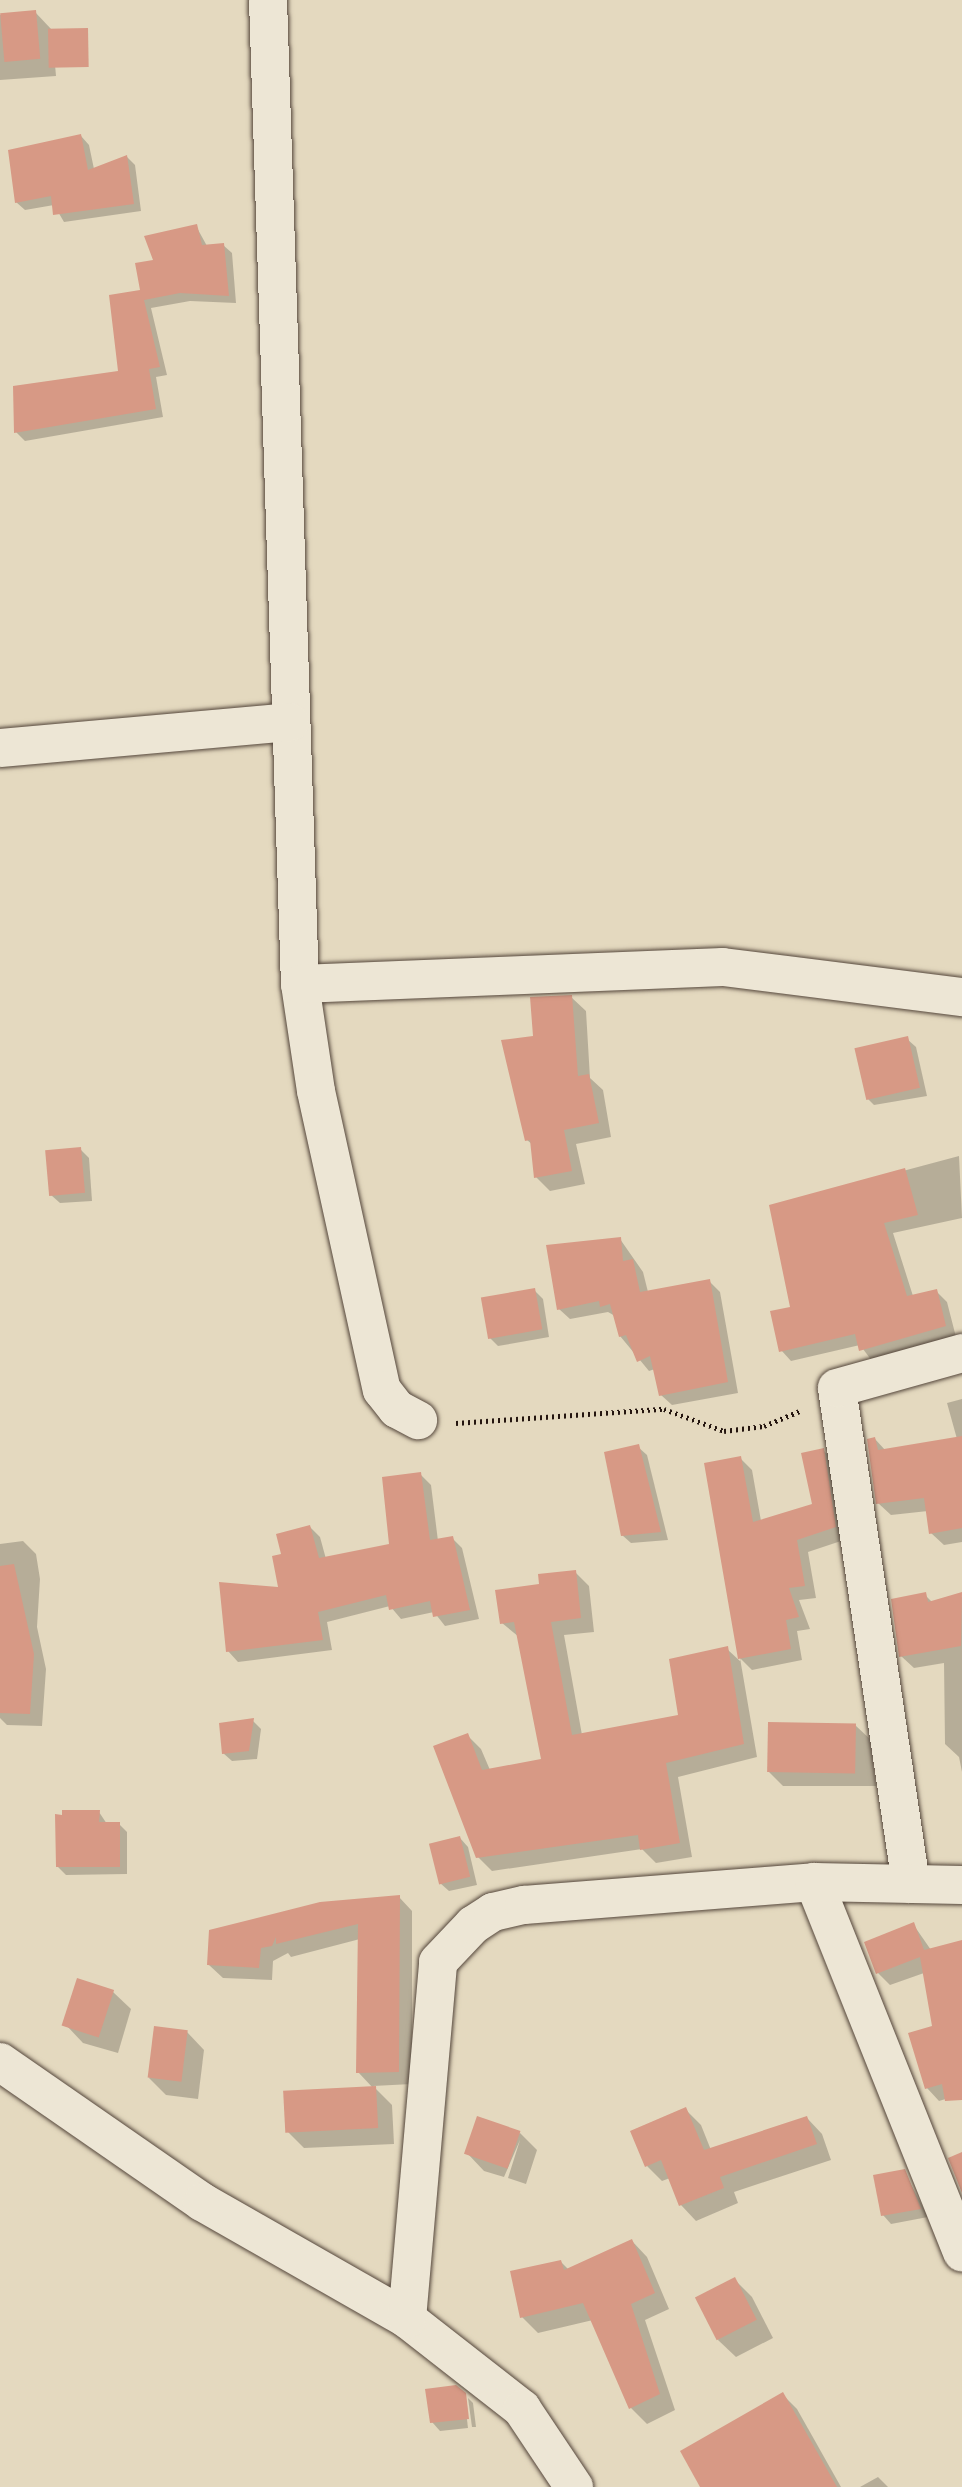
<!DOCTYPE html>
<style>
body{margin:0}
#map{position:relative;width:962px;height:2487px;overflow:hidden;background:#e4d9bf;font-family:"Libre Caslon Text",serif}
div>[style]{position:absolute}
.shadow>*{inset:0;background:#0003}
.building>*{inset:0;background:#d79985;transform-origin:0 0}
.path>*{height:5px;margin-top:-2.5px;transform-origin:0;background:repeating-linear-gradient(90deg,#24150f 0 2px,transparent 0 6px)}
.roads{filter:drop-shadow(0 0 2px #54463b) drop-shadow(0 0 2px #54463b)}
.street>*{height:38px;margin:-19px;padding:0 19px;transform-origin:19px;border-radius:19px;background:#ede6d5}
span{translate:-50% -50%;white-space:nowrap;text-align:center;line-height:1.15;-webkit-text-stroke:6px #ede6d5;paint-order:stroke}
</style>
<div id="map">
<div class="shadow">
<i style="clip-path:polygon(35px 12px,52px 30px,56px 76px,0 80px,0 15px)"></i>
<i style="clip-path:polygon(81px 136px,89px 145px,94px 169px,127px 157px,135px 165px,141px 211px,64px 222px,54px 205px,25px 210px,16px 202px)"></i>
<i style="clip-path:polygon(196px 226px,207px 246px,223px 245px,232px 253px,236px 303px,190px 301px,151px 308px,167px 375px,156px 377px,163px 417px,25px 441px,16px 432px,121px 373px,142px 291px)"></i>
<i style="clip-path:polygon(571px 997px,586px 1011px,590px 1078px,603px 1090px,611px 1137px,576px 1144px,585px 1184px,550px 1191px,536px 1177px,533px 1145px,527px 1140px)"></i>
<i style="clip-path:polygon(907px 1039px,916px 1047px,927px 1096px,874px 1105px,866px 1097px)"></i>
<i style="clip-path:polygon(80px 1149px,89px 1158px,92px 1201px,60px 1203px,51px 1195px)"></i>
<i style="clip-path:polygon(959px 1156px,962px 1218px,893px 1233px,913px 1296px,936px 1291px,947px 1302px,956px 1337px,872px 1361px,860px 1345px,791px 1361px,781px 1350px,792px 1308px,772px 1206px)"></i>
<i style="clip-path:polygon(620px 1239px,643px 1272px,648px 1292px,709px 1281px,720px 1292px,738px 1393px,672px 1405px,661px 1395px,655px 1369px,649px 1371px,620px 1336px,615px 1316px,608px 1312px,570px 1319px,559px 1309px)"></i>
<i style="clip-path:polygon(534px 1290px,543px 1299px,549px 1337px,498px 1346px,489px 1337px)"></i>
<i style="clip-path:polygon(962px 1399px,962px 1542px,944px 1545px,931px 1533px,928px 1511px,891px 1515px,878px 1503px,875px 1439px,886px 1451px,957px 1439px,947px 1403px)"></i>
<i style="clip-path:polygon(638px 1447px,647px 1455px,668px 1540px,631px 1543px,622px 1535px)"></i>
<i style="clip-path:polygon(823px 1450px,835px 1462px,847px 1539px,808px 1552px,816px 1598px,799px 1600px,810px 1629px,797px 1631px,802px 1660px,752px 1670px,740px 1658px,757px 1757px,678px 1777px,692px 1857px,656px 1863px,642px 1849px,492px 1871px,478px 1857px,467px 1735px,481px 1749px,490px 1770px,543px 1761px,519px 1637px,502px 1623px,541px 1585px,575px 1572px,589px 1586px,594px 1632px,564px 1635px,582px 1735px,680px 1717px,727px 1649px,741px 1662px,706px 1464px,740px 1458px,752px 1470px,761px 1521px,815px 1505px)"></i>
<i style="clip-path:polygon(420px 1474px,431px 1485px,438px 1541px,452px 1538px,462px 1548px,479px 1619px,445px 1626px,434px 1612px,401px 1619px,390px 1606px,327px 1622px,332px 1650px,238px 1662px,228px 1651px,280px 1590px,283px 1555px,310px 1527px,320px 1537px,326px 1559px,391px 1546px)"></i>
<i style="clip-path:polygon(23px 1541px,36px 1554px,40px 1579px,37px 1627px,46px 1669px,42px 1726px,7px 1725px,0 1718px,0 1544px)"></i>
<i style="clip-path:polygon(925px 1595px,933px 1603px,962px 1597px,962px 1772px,959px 1757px,945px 1744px,944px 1663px,914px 1668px,901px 1656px)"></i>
<i style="clip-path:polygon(253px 1721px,261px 1729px,257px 1759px,232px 1761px,223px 1753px)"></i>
<i style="clip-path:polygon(855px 1725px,870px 1739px,876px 1786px,783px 1786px,769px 1772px)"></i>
<i style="clip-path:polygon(99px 1812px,107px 1824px,119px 1824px,127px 1832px,127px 1874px,66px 1875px,58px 1867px)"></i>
<i style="clip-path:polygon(460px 1838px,468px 1847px,477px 1885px,449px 1891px,440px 1883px)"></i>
<i style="clip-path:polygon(399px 1897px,412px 1911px,412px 2084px,373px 2086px,392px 2105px,394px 2144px,304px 2148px,287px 2131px,373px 2088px,358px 2072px,360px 1939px,291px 1957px,288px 1953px,273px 1961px,272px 1980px,223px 1978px,209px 1965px,211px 1932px)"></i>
<i style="clip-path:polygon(913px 1924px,931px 1950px,962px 1942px,962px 2094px,939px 2101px,927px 2088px,934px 2027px,924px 1973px,890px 1985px,878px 1973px)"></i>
<i style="clip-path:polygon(113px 1992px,131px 2009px,118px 2053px,83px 2043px,66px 2025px)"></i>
<i style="clip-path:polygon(187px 2032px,204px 2050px,198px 2099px,166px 2095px,149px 2078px)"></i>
<i style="clip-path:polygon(686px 2110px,701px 2125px,711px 2150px,807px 2118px,822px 2134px,831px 2160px,734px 2192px,738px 2203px,696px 2221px,681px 2205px,670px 2178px,662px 2181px,647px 2166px)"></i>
<i style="clip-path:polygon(520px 2133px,537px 2150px,526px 2184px,508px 2178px,520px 2140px,504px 2177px,484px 2171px,467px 2153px)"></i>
<i style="clip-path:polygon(904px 2171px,928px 2217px,891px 2224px,883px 2215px)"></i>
<i style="clip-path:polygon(632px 2241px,647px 2257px,669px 2309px,645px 2320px,675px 2410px,647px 2424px,631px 2408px,593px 2320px,538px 2333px,522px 2317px,561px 2262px,569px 2270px)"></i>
<i style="clip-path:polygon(735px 2280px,752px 2297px,773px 2338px,736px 2357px,718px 2340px)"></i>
<i style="clip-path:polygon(464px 2394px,468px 2428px,440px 2431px,432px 2422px)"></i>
<i style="clip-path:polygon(783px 2395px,797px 2409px,841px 2487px,702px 2487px)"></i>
<i style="clip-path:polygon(468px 2398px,473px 2403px,476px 2427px,472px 2427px)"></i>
<i style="clip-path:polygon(878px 2477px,888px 2487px,860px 2487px)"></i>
</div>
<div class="building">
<i style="left:36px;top:10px;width:49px;height:36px;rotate:85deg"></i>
<i style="left:88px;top:28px;width:39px;height:40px;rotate:89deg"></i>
<i style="clip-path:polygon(81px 134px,88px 170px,127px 155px,134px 204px,53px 215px,51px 196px,15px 203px,8px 150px)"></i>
<i style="clip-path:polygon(197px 224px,202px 245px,224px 243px,229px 296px,180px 293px,144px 300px,160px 367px,149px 369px,156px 409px,14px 433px,13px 386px,118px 371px,109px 295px,140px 290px,135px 263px,153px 260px,144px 236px)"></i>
<i style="clip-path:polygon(572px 995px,578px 1076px,589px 1074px,599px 1123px,564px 1130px,572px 1171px,534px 1178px,530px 1140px,525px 1141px,501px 1040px,533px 1036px,530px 997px)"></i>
<i style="left:908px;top:1036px;width:53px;height:55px;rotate:77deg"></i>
<i style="left:81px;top:1147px;width:46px;height:36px;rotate:85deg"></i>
<i style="clip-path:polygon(905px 1168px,918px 1215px,884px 1223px,907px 1296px,937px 1289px,946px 1326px,859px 1351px,855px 1334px,779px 1352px,770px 1311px,790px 1307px,769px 1205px)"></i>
<i style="clip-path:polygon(621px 1237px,623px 1261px,633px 1259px,640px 1292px,710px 1279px,728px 1382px,659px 1396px,650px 1356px,637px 1362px,626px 1335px,619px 1337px,610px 1304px,600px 1307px,599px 1301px,557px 1310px,546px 1245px)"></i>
<i style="left:535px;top:1288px;width:42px;height:55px;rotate:80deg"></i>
<i style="clip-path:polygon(962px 1436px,962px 1528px,929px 1534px,924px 1498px,876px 1504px,867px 1439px,875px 1437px,878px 1450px)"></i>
<i style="clip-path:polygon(639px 1444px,661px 1532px,621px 1536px,604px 1452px)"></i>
<i style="clip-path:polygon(824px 1448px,836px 1527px,797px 1540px,805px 1586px,789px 1588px,799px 1617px,786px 1620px,791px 1649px,738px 1659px,704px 1463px,741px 1456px,753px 1522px,812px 1504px,801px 1453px)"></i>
<i style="clip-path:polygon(421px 1472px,430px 1540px,453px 1536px,470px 1610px,433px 1617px,430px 1601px,389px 1610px,386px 1595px,318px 1612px,323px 1640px,226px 1652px,219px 1582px,278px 1587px,272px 1556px,281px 1554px,276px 1534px,310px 1525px,319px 1558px,389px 1544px,382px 1477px)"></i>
<i style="clip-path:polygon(14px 1564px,34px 1654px,30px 1714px,0 1713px,0 1566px)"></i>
<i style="clip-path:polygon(576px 1570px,581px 1618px,551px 1622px,572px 1735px,678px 1715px,669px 1659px,728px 1646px,744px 1744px,666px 1763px,680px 1843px,640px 1850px,638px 1835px,476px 1858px,433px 1746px,468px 1733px,482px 1770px,541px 1759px,514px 1622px,500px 1624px,495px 1590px,539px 1584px,538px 1574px)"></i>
<i style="clip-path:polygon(926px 1592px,928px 1602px,962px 1592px,961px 1646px,899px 1657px,891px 1599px)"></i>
<i style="clip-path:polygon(254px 1718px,249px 1751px,222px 1754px,219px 1723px)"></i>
<i style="left:768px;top:1722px;width:88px;height:50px;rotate:1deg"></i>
<i style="clip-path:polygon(62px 1810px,100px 1810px,99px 1822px,120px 1822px,120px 1867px,56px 1867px,55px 1814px,62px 1815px)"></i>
<i style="left:460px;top:1836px;width:42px;height:32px;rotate:76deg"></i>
<i style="clip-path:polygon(400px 1895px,399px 2072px,356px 2073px,358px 1924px,276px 1944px,276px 1937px,272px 1946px,261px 1948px,259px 1968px,207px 1965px,209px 1930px,320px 1902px)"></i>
<i style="clip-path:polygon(914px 1922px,924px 1950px,962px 1940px,962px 2100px,945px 2101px,942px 2084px,925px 2089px,908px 2033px,932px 2026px,920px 1957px,876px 1974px,864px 1942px)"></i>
<i style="left:77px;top:1978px;width:39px;height:50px;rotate:18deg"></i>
<i style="left:154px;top:2026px;width:34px;height:52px;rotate:7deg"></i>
<i style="left:376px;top:2086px;width:42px;height:93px;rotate:87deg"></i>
<i style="clip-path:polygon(686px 2107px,704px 2150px,807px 2116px,817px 2144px,720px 2177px,724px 2188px,679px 2206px,661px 2160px,645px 2167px,630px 2131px)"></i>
<i style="left:477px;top:2116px;width:46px;height:40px;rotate:19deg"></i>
<i style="clip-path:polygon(962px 2152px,962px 2193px,948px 2158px)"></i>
<i style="clip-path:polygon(905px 2169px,921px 2209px,881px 2216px,873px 2175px)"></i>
<i style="clip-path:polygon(632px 2239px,655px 2293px,631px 2304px,660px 2394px,629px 2409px,583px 2303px,520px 2318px,510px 2271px,561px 2260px,564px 2270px)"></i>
<i style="left:735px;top:2277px;width:48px;height:45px;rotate:63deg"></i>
<i style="clip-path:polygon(456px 2385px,466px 2393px,469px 2419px,430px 2423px,425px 2389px)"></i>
<i style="clip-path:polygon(783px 2392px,837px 2487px,700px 2487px,680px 2451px)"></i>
</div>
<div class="path">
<i style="left:456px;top:1423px;width:208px;rotate:-3.9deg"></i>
<i style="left:664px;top:1409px;width:64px;rotate:20.1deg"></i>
<i style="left:724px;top:1431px;width:40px;rotate:-7.1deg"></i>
<i style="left:764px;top:1426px;width:41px;rotate:-22.8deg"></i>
</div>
<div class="roads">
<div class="street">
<i style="left:268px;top:0;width:985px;rotate:88.14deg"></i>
<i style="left:300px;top:984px;width:108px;rotate:81.5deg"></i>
<i style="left:316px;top:1091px;width:306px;rotate:77.6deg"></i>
<i style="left:382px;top:1390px;width:24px;rotate:52deg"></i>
<i style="left:397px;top:1409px;width:24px;rotate:28deg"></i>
<i style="left:0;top:748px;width:291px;rotate:-5.1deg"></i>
<i style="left:300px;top:984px;width:423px;rotate:-2.3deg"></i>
<i style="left:723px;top:967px;width:241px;rotate:7.2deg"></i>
<i style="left:814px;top:1882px;width:399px;rotate:68.2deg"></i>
<i style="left:911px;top:1884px;width:501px;rotate:-98.49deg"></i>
<i style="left:837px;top:1388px;width:130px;rotate:-15.6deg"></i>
<i style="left:0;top:2062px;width:246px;rotate:34.7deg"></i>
<i style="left:202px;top:2202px;width:236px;rotate:29.7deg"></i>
<i style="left:407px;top:2319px;width:146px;rotate:38deg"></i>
<i style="left:522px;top:2409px;width:94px;rotate:56.3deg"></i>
<i style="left:407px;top:2319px;width:358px;rotate:-85deg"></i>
<i style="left:438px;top:1962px;width:51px;rotate:-46.6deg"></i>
<i style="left:473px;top:1925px;width:24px;rotate:-33deg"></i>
<i style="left:493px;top:1912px;width:32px;rotate:-13deg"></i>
<i style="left:524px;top:1905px;width:291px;rotate:-4.5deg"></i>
<i style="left:814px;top:1882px;width:148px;rotate:1.2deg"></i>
</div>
</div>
</div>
